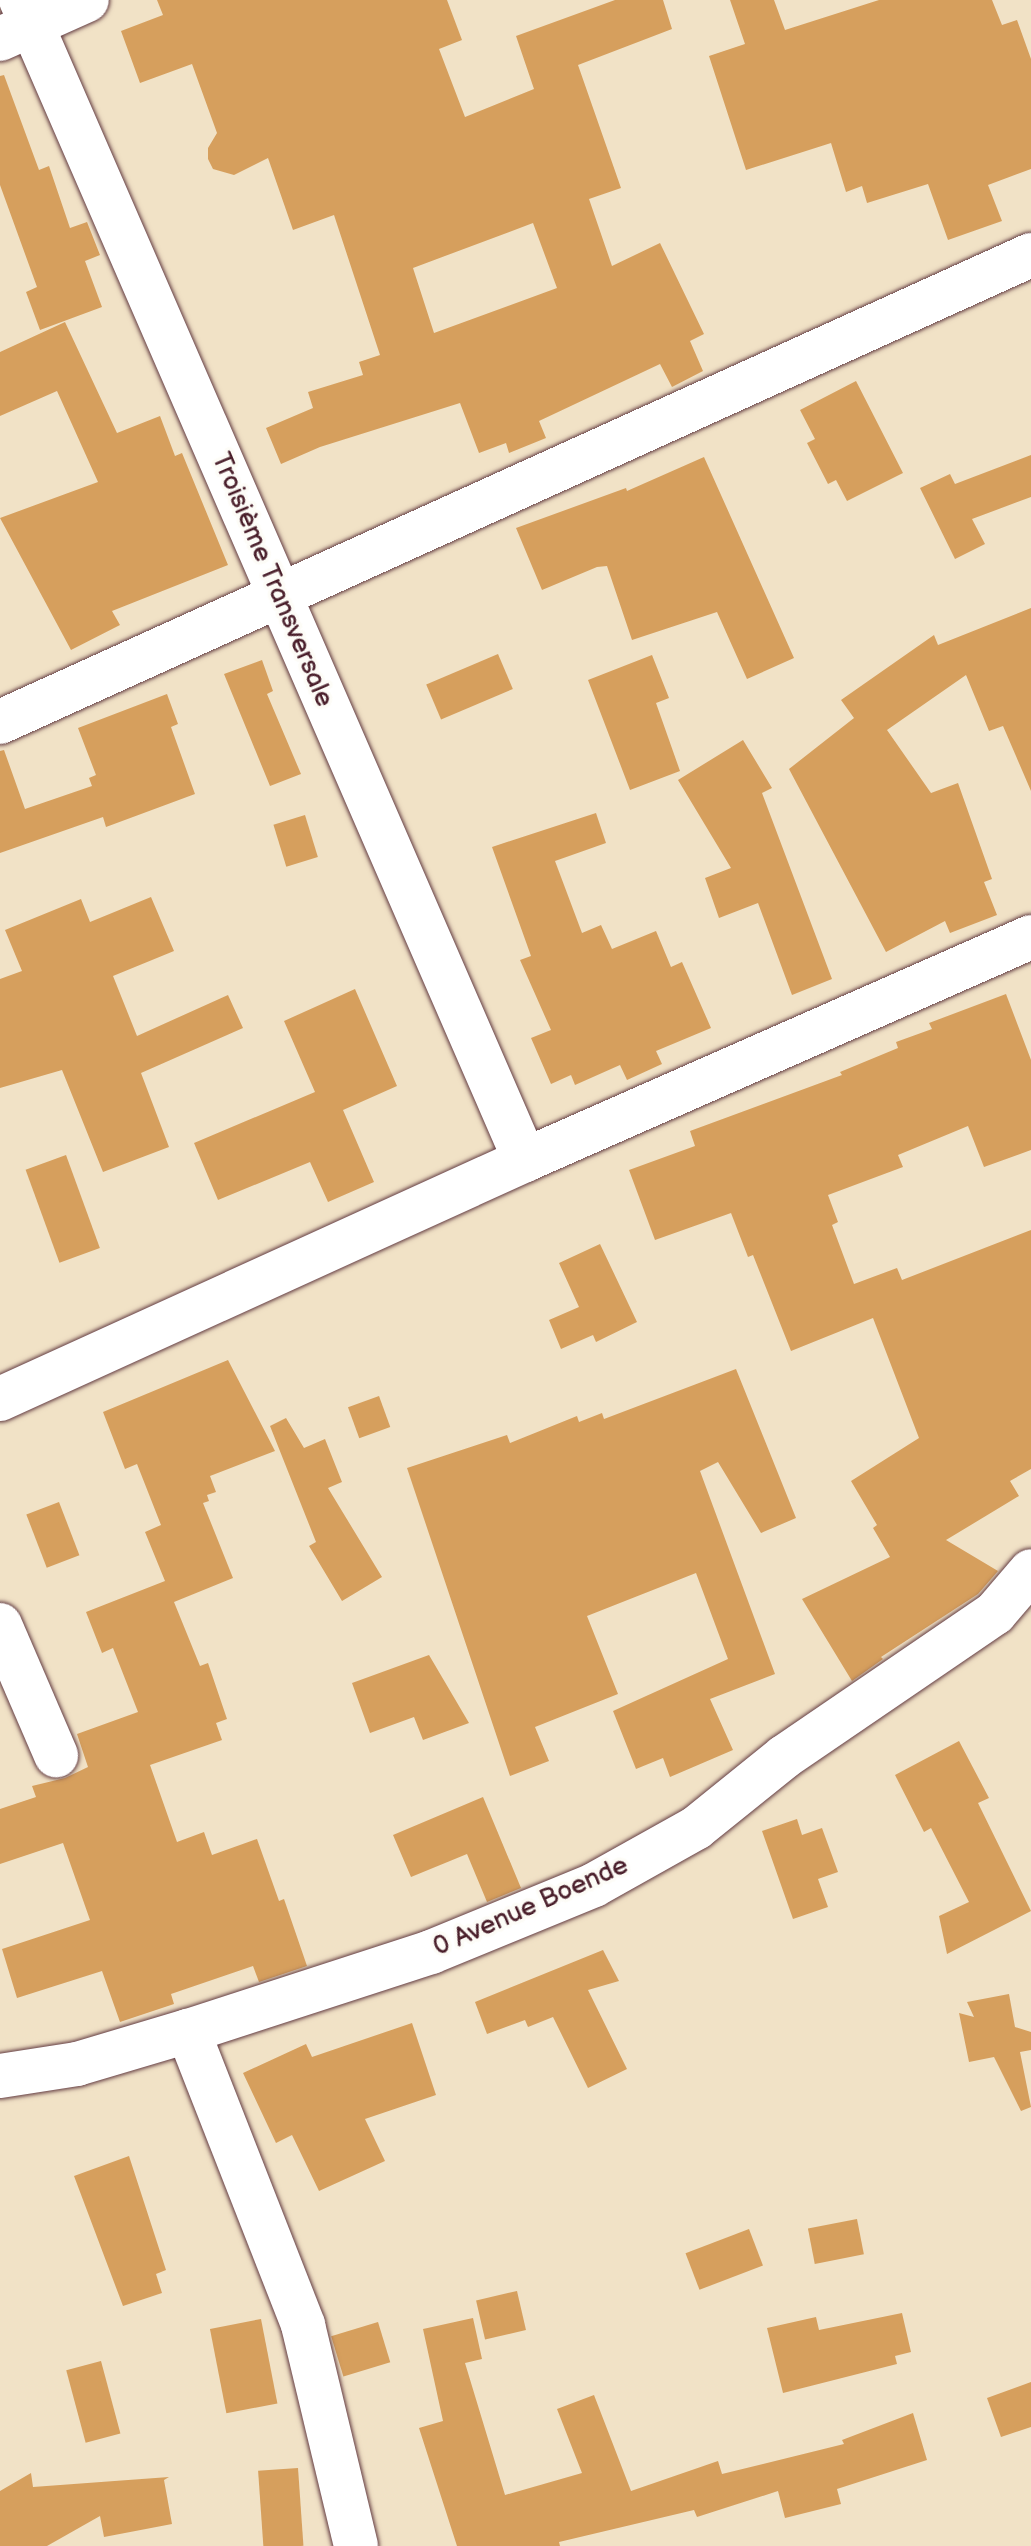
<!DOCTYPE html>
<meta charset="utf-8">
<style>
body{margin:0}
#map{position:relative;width:1031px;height:2546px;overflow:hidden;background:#f1e2c6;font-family:"Balsamiq Sans",sans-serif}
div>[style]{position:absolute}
.building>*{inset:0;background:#d69f5d;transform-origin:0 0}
.roads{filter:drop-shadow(0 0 2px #633c42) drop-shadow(0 0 2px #633c42)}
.minor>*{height:44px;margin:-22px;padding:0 22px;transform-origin:22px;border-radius:22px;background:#fff}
span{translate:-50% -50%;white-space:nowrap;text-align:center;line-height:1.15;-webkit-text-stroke:7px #fdfcf7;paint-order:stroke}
.street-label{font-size:26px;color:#4a1f2b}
</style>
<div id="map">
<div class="building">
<i style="clip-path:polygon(evenodd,157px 0,447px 0,462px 40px,439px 49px,465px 117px,534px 89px,516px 36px,615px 0,663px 0,672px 29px,578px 65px,621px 188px,589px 199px,612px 266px,660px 243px,704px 334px,690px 341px,703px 371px,672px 387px,660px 364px,539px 421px,546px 438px,509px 453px,506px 443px,479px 453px,460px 403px,320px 447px,281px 464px,266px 428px,313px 408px,308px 392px,363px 375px,359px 362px,380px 355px,334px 215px,293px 230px,268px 158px,234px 175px,213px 169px,208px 159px,208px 148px,217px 133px,192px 64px,140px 83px,121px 31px,163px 15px,157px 0,533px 223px,557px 288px,434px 333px,413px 268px,533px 223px)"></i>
<i style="clip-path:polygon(730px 0,774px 0,785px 30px,879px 0,992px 0,1002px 25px,1017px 20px,1031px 59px,1031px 169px,988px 185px,1002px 221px,948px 240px,928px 184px,867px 203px,862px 186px,846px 192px,831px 143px,746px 170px,709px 56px,745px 44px)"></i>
<i style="clip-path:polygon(4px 75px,39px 170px,49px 166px,70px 228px,87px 222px,100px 255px,85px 261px,102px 307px,40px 330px,26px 292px,37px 287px,0 185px,0 76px)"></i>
<i style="clip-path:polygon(65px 322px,117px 433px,160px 416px,175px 456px,182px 453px,228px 565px,112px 611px,120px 625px,71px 650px,0 518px,98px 482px,57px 391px,0 416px,0 352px)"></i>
<i style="clip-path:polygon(856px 381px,903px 473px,847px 501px,836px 480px,828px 484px,807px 443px,815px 439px,800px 410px)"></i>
<i style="clip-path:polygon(1031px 455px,1031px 497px,972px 519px,985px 544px,955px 559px,920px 488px,950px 474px,955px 484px)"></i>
<i style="clip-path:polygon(704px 457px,794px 658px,747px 679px,717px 612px,632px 640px,607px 566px,597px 567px,542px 590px,516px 528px,626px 488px,627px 491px)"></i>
<i style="clip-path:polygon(1031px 608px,1031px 791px,1003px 726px,989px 731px,966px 675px,887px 730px,931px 793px,958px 783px,992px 879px,984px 882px,997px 915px,950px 933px,945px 921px,886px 952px,789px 769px,854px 718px,841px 700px,934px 635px,938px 645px)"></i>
<i style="left:498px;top:654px;width:38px;height:78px;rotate:67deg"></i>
<i style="clip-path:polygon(652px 655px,669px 698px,656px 703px,680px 771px,630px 790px,588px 680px)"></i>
<i style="clip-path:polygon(262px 660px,273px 691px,267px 694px,301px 774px,270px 786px,224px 674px)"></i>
<i style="clip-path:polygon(167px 694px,178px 724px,171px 727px,195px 794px,106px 827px,103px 817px,0 853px,0 751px,4px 750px,25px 809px,92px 786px,89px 778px,96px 775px,78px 728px)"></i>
<i style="clip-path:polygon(743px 740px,772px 788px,762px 793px,832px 979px,792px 995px,758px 903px,719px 918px,705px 878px,731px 868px,678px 780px)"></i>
<i style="clip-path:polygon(596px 813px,606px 843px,555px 861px,582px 933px,601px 925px,612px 949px,656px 931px,671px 967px,682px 962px,711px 1028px,656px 1051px,662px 1064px,627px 1080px,620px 1065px,575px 1085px,571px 1075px,551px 1084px,531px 1038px,551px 1030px,520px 960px,531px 956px,492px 847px)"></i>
<i style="left:305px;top:815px;width:44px;height:33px;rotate:73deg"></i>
<i style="clip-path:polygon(151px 897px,174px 951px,113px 976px,137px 1036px,228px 995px,243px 1028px,141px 1073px,169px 1147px,103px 1172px,62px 1070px,0 1088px,0 979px,22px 971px,5px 930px,81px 899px,90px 922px)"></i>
<i style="clip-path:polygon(355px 989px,397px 1086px,343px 1110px,374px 1182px,328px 1202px,310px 1162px,218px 1200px,194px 1143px,315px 1092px,284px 1021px)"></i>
<i style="clip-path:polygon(1006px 994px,1031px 1060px,1031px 1150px,984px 1167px,968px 1126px,898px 1155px,903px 1167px,828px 1195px,838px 1222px,832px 1225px,854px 1284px,897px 1268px,902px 1280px,1031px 1230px,1031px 1469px,1010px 1481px,1019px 1496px,946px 1540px,998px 1571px,978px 1594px,881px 1657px,883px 1659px,852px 1681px,802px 1599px,890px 1557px,873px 1528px,877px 1525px,851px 1481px,919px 1438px,873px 1318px,791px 1351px,753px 1255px,748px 1257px,731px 1213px,655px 1240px,629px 1170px,695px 1146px,690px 1131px,842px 1075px,840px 1072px,898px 1048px,896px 1042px,932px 1029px,929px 1023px)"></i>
<i style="left:66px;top:1155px;width:99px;height:43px;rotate:70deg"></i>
<i style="clip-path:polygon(600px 1244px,637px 1322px,596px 1342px,593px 1335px,561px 1349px,549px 1320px,579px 1307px,559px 1263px)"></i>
<i style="clip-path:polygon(228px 1360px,275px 1451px,210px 1476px,216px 1492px,207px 1495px,209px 1501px,203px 1503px,233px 1578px,174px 1602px,200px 1666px,208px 1663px,227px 1719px,216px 1723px,222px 1740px,150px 1765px,177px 1842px,204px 1832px,212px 1855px,257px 1839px,279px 1901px,284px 1899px,307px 1966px,259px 1982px,253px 1966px,171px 1994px,174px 2004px,120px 2022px,102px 1971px,17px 1998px,2px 1949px,90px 1920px,63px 1843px,0 1864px,0 1809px,36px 1797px,32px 1786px,65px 1778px,88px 1767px,77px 1734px,138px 1712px,113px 1648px,102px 1653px,86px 1612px,165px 1581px,145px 1532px,161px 1525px,137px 1464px,125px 1469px,103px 1412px)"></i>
<i style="clip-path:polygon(736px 1369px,796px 1518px,761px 1533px,718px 1462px,700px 1471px,775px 1674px,710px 1699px,733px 1750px,670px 1777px,663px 1758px,636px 1769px,613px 1711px,728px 1659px,696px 1573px,587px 1616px,618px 1694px,535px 1727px,549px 1761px,510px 1776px,407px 1468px,507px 1435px,510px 1443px,577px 1416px,579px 1422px,602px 1413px,604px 1419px)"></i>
<i style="left:379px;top:1396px;width:33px;height:33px;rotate:70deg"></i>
<i style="clip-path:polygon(286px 1418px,304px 1448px,325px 1439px,342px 1482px,328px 1488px,382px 1577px,342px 1601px,309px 1546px,316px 1542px,270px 1426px)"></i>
<i style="left:59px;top:1502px;width:57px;height:35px;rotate:69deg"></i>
<i style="clip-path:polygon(429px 1655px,469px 1723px,423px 1740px,414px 1717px,370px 1733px,352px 1683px)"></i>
<i style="clip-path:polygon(959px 1741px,989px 1798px,978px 1803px,1031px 1911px,947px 1954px,939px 1916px,969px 1902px,931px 1828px,924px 1832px,895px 1775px)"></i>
<i style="clip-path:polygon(483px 1797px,521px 1888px,487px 1902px,467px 1854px,411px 1877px,393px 1835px)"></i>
<i style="clip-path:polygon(797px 1819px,802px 1835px,822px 1828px,838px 1872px,818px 1879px,828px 1907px,793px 1919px,762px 1831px)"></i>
<i style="clip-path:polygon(603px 1950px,619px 1981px,588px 1990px,627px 2069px,588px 2088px,553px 2017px,528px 2027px,525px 2020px,487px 2034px,475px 2002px)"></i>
<i style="clip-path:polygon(1009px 1994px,1015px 2027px,1031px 2032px,1031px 2050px,1020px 2052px,1031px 2107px,1021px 2111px,994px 2057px,969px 2062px,959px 2013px,974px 2017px,967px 2002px)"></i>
<i style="clip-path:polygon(412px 2023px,436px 2095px,365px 2119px,385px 2161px,319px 2191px,292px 2135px,276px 2143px,243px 2073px,306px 2044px,312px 2057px)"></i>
<i style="clip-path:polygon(129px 2156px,166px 2270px,156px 2274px,162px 2293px,123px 2306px,74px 2176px)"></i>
<i style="left:857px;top:2219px;width:36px;height:50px;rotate:79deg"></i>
<i style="left:749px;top:2229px;width:39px;height:68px;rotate:69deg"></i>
<i style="left:517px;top:2291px;width:40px;height:42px;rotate:77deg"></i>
<i style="clip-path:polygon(902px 2313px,911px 2352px,895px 2356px,897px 2364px,783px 2393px,767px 2328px,816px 2317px,819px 2330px)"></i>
<i style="clip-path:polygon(473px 2318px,482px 2359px,465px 2363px,505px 2495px,582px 2473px,557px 2409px,594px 2395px,631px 2491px,718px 2461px,722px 2474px,844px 2444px,842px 2440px,913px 2413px,927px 2460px,837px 2489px,841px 2504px,785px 2518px,778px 2491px,697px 2517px,694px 2510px,559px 2542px,560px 2546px,457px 2546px,419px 2428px,443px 2421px,423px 2329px)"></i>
<i style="left:261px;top:2319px;width:86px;height:52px;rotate:79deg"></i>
<i style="left:378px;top:2322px;width:42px;height:49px;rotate:73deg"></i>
<i style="left:101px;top:2361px;width:75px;height:36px;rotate:75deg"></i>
<i style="clip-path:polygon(1031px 2382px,1031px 2427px,1001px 2437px,987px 2398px)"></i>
<i style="left:298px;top:2468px;width:78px;height:40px;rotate:86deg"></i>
<i style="clip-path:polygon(31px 2473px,33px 2487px,169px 2477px,164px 2480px,172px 2524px,104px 2537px,100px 2516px,47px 2546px,0 2546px,0 2491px)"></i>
</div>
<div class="roads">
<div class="minor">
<i style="left:21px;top:0;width:1265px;rotate:66.52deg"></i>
<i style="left:0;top:39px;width:95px;rotate:-24.1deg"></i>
<i style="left:0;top:722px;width:1132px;rotate:-24.37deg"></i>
<i style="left:0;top:1399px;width:577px;rotate:-24.48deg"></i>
<i style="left:525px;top:1160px;width:553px;rotate:-23.78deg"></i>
<i style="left:0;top:1625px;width:142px;rotate:66.7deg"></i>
<i style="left:188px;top:2031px;width:316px;rotate:68.6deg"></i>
<i style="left:303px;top:2325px;width:227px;rotate:76.5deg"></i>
<i style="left:0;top:2076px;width:78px;rotate:-8.9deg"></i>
<i style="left:77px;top:2064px;width:116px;rotate:-16.6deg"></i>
<i style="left:188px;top:2031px;width:256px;rotate:-18deg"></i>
<i style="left:431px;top:1952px;width:176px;rotate:-22.3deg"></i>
<i style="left:594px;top:1885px;width:117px;rotate:-29.2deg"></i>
<i style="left:696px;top:1828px;width:113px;rotate:-38.9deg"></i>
<i style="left:784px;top:1757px;width:255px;rotate:-34.3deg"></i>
<i style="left:995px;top:1613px;width:55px;rotate:-49.4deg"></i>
</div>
</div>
<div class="street-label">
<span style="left:272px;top:580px;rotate:67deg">Troisième Transversale</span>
<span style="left:531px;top:1907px;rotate:-24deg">0 Avenue Boende</span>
</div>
</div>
